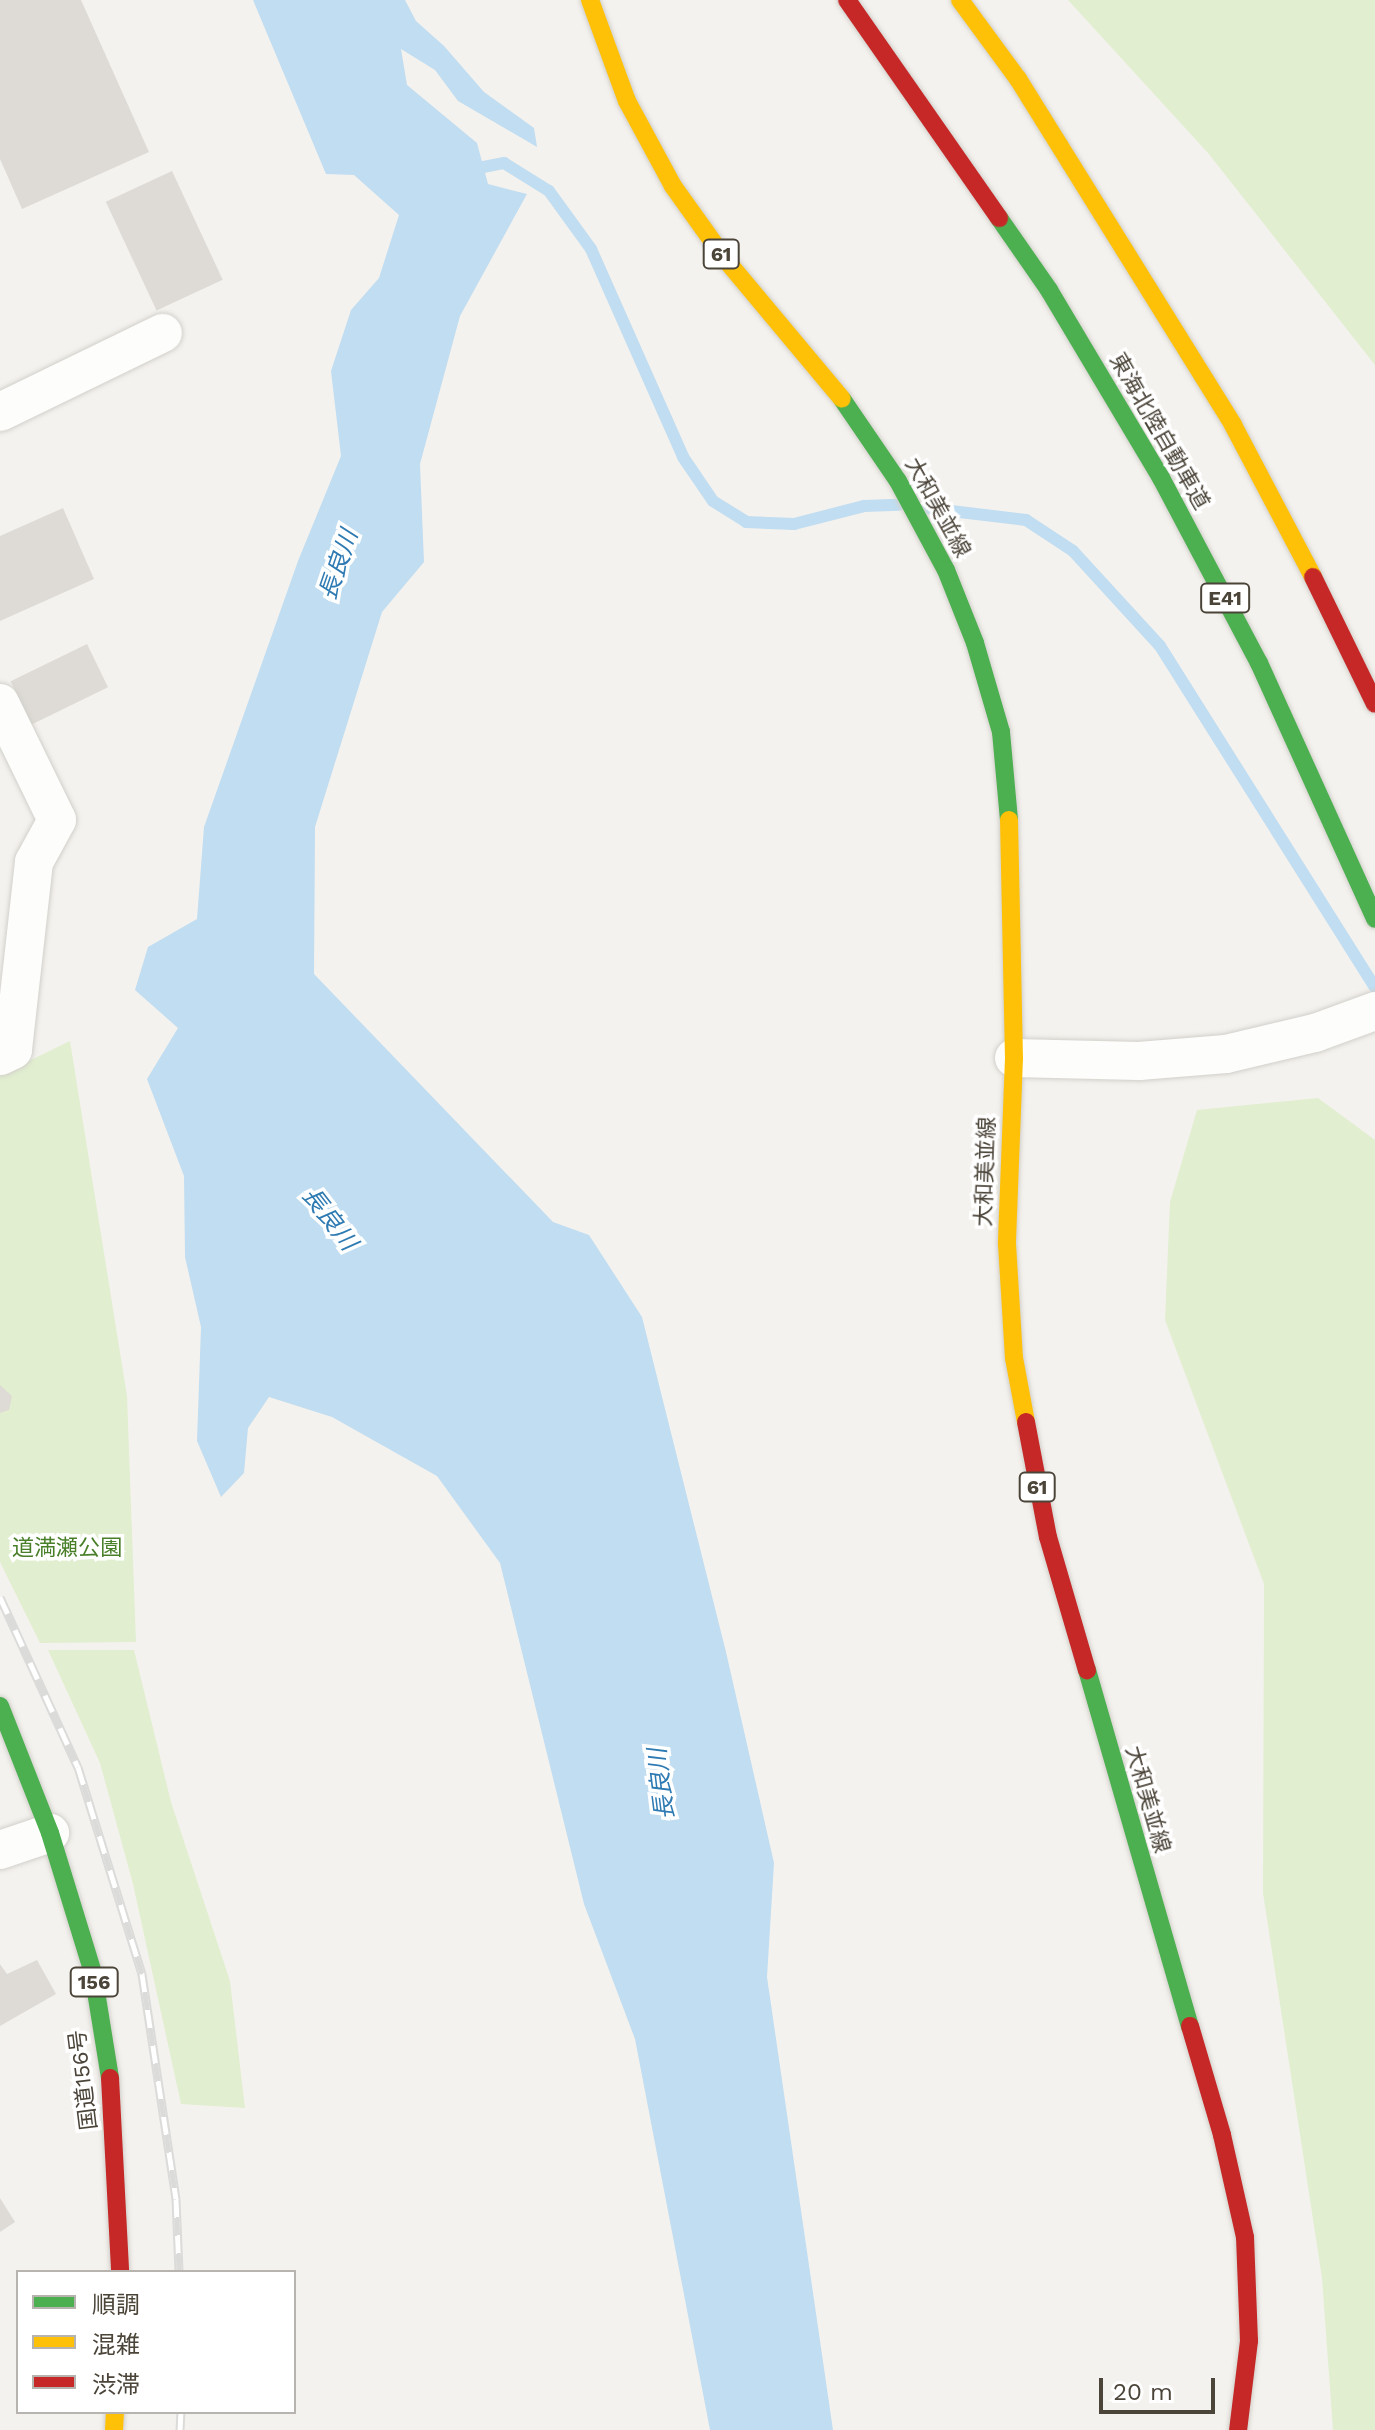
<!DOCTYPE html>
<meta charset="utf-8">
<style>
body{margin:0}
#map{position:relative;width:1375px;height:2430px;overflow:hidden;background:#f4f2ee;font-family:"Work Sans","Noto Sans JP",sans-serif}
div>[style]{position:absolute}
.green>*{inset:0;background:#e1eecf}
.water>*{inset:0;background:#c0ddf1}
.stream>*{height:12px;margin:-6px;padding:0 6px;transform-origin:6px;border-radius:6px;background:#c0ddf1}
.building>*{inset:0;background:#dedbd6;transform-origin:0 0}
.roads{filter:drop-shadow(0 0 2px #d2d0cb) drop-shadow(0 0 2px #d2d0cb)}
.street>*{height:38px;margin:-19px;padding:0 19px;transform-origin:19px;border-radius:19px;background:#fdfdfc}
.fast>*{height:18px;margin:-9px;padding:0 9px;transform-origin:9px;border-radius:9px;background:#4caf50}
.slow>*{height:18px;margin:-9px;padding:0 9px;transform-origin:9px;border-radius:9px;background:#ffc107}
.jam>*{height:18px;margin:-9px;padding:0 9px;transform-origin:9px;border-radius:9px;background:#c62828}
.rail>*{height:9px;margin-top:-4.5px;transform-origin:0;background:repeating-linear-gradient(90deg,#fff 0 18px,#dbdbda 0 36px);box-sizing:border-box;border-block:2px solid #dbdbda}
span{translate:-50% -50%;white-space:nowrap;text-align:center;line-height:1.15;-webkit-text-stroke:7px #fff;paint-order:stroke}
.shield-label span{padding:2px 6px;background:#fff;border:2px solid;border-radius:6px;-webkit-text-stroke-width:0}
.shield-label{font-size:20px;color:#4b4439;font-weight:700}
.street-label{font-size:22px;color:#4b4439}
.park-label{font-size:22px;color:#4a7f2a}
.water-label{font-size:24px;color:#2e7ab2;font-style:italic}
.legend{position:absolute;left:16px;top:2270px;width:280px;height:144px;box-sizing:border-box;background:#fff;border:2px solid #b7b4b0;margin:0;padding:10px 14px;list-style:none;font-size:24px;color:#4b4439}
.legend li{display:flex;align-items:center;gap:16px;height:40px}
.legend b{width:40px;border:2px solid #b7b4b0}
.scale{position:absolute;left:1099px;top:2378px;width:116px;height:36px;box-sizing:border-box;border:4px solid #4b4439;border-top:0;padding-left:10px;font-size:24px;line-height:28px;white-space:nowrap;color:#4b4439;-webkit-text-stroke:6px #fff;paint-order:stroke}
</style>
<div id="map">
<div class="green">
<i style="clip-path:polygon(1068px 0,1375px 0,1375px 365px,1208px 153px)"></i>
<i style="clip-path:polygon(70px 1041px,127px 1396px,136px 1642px,40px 1643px,0 1562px,0 1075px)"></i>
<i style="clip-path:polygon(1318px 1098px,1375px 1140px,1375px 2430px,1333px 2430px,1322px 2278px,1263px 1893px,1264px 1584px,1165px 1320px,1170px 1202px,1197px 1110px)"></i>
<i style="clip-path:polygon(48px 1650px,134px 1650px,171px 1802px,230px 1981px,245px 2108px,181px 2104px,133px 1884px,100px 1763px)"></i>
</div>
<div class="water">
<i style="clip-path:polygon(253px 0,405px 0,416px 21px,444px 46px,484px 92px,534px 128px,537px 147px,458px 101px,435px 70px,401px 49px,407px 85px,477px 143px,488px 184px,527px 194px,460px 316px,420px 464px,424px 562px,382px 612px,315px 827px,314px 974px,553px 1222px,589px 1235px,642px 1317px,726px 1652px,774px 1863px,767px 1977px,833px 2430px,710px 2430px,635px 2039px,584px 1904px,500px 1563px,437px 1476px,332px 1417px,269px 1397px,248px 1428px,244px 1473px,221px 1497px,197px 1441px,201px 1327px,185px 1257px,184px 1176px,147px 1079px,178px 1028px,135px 990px,148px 947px,197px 919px,204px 827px,298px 561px,341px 456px,331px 371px,351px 310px,379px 278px,399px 215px,354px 175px,326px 174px)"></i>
</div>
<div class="stream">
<i style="left:468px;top:170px;width:37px;rotate:-11deg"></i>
<i style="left:504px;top:163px;width:53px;rotate:31.9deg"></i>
<i style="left:549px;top:191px;width:72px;rotate:54.1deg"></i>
<i style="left:591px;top:249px;width:227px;rotate:66.1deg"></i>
<i style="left:683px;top:457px;width:53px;rotate:55.7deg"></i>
<i style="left:713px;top:501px;width:39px;rotate:32deg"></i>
<i style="left:746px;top:522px;width:48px;rotate:2.4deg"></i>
<i style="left:794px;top:524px;width:72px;rotate:-14.4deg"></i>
<i style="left:864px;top:506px;width:35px;rotate:-2deg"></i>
<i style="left:926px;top:508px;width:101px;rotate:6.8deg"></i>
<i style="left:1026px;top:520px;width:56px;rotate:33.4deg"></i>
<i style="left:1073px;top:551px;width:129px;rotate:47.5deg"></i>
<i style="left:1160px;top:646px;width:403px;rotate:57.8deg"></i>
</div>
<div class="building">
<i style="clip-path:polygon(0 0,81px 0,149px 152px,22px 209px,0 159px)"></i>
<i style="left:172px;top:171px;width:120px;height:73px;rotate:65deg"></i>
<i style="clip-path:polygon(63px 508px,94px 579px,0 621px,0 536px)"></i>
<i style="left:87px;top:644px;width:48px;height:85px;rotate:64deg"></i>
<i style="clip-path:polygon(0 1385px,12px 1396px,9px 1410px,0 1413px)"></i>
<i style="clip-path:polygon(37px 1960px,56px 1994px,0 2026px,0 1964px,7px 1974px)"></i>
<i style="clip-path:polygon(0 2198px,15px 2222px,0 2232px)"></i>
</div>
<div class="roads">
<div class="street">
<i style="left:0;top:412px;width:181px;rotate:-25.9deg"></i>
<i style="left:0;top:703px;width:130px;rotate:64deg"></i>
<i style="left:57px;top:820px;width:48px;rotate:118.7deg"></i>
<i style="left:34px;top:862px;width:189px;rotate:96.4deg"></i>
<i style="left:13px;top:1050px;width:14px;rotate:155deg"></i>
<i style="left:1014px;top:1058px;width:125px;rotate:1.4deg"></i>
<i style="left:1139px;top:1061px;width:87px;rotate:-4.6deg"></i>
<i style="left:1226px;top:1054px;width:91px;rotate:-13.3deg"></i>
<i style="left:1315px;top:1033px;width:64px;rotate:-20.1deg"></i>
<i style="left:0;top:1850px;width:53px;rotate:-18.8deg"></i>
</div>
<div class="fast">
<i style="left:999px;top:218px;width:88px;rotate:55.2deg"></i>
<i style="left:1049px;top:290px;width:219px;rotate:59.2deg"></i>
<i style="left:1161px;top:478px;width:209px;rotate:62.1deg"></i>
<i style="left:1259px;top:663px;width:281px;rotate:65.6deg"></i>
<i style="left:842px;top:399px;width:99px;rotate:55.7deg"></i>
<i style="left:898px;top:481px;width:101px;rotate:61.7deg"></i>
<i style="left:946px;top:570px;width:79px;rotate:68.3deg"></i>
<i style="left:975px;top:643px;width:93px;rotate:73.7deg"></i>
<i style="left:1001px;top:732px;width:88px;rotate:84.8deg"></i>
<i style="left:1087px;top:1670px;width:371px;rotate:73.9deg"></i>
<i style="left:0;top:1706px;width:136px;rotate:68.5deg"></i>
<i style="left:50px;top:1833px;width:146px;rotate:72.9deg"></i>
<i style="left:93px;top:1973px;width:106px;rotate:80.8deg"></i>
</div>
<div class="slow">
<i style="left:590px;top:0;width:108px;rotate:69.9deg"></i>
<i style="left:627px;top:101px;width:97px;rotate:61.6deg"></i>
<i style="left:673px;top:186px;width:90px;rotate:54.5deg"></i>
<i style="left:725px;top:259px;width:182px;rotate:50.1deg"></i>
<i style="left:960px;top:0;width:98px;rotate:53.7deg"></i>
<i style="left:1018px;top:79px;width:407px;rotate:58.1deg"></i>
<i style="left:1233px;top:425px;width:172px;rotate:62.2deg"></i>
<i style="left:1009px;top:820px;width:238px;rotate:88.8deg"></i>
<i style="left:1014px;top:1058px;width:186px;rotate:92.2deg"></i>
<i style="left:1007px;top:1244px;width:114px;rotate:86.5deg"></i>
<i style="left:1014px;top:1358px;width:65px;rotate:79.4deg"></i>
<i style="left:114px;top:2430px;width:18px;rotate:-87deg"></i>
</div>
<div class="jam">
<i style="left:847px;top:0;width:266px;rotate:55.1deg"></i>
<i style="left:1313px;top:577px;width:141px;rotate:64deg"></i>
<i style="left:1026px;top:1422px;width:117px;rotate:79.2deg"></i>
<i style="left:1048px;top:1537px;width:139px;rotate:73.7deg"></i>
<i style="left:1190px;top:2026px;width:114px;rotate:73.6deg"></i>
<i style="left:1222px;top:2135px;width:105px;rotate:77.3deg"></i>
<i style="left:1245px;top:2237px;width:104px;rotate:87.8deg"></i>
<i style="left:1249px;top:2341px;width:90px;rotate:97deg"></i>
<i style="left:110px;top:2078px;width:194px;rotate:87deg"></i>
</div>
</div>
<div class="rail">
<i style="left:0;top:1597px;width:187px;rotate:65.4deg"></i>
<i style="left:78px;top:1767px;width:217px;rotate:72.8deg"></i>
<i style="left:142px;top:1974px;width:228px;rotate:81.4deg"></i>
<i style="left:176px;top:2199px;width:73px;rotate:87.6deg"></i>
<i style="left:180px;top:2430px;width:18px;rotate:-87deg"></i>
</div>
<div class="shield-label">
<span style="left:721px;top:254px">61</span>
<span style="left:1225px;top:598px">E41</span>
<span style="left:1037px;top:1487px">61</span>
<span style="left:94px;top:1982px">156</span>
</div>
<div class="street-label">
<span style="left:1160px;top:431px;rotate:60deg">東海北陸自動車道</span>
<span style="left:938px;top:507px;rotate:61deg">大和美並線</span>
<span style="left:985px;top:1172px;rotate:-88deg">大和美並線</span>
<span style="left:1148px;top:1799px;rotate:74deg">大和美並線</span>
<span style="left:83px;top:2080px;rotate:-97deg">国道156号</span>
</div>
<div class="park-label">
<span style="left:67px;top:1548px">道満瀬公園</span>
</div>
<div class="water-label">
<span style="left:339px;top:565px;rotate:-71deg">長良川</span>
<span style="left:329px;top:1219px;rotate:52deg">長良川</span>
<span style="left:662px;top:1784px;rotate:-97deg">長良川</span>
</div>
<ul class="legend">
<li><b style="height:10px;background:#4caf50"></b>順調</li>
<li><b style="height:10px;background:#ffc107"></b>混雑</li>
<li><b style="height:10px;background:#c62828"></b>渋滞</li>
</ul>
<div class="scale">20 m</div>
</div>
